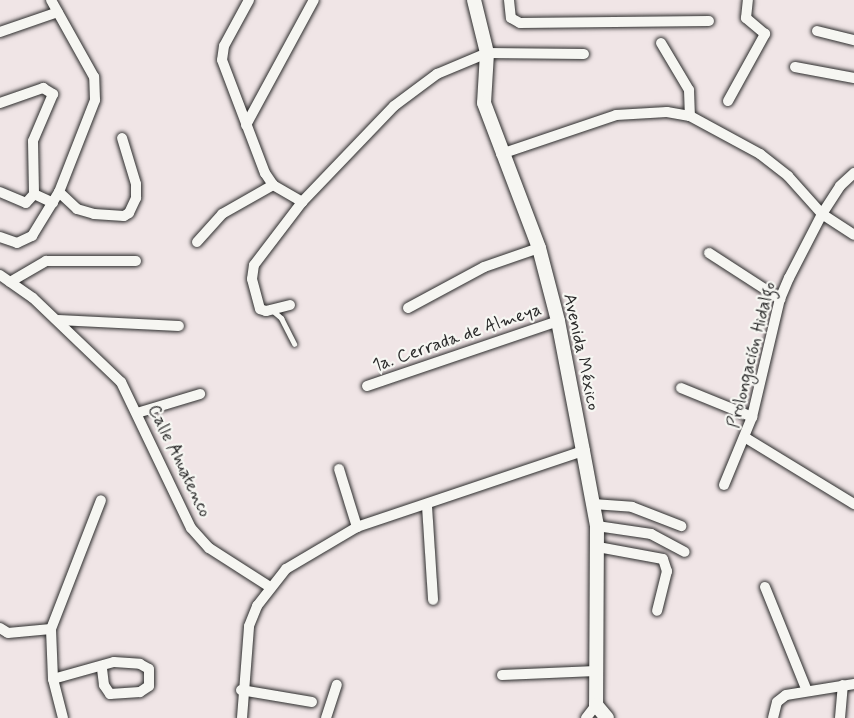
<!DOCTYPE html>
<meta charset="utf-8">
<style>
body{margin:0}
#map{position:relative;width:854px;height:718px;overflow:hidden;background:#f0e5e6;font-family:Mynerve,sans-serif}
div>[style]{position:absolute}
.roads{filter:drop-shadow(0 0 2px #2b2b2b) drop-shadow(0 0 2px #2b2b2b)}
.service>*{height:5px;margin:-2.5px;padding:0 2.5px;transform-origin:2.5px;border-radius:2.5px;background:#f6f6f2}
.minor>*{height:10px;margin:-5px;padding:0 5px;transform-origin:5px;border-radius:5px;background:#f6f6f2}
.secondary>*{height:14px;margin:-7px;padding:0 7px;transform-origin:7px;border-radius:7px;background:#f6f6f2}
span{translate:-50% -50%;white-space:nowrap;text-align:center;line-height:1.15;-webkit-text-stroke:4.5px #f6f6f2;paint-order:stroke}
.street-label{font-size:18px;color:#2b2b2b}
</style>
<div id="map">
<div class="roads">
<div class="service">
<i style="left:273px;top:311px;width:11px;rotate:41deg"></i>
<i style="left:281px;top:318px;width:29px;rotate:63deg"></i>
</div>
<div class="minor">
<i style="left:249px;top:0;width:52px;rotate:118.5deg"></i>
<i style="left:224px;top:46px;width:14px;rotate:98deg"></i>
<i style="left:222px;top:60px;width:121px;rotate:69.2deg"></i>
<i style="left:265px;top:173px;width:14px;rotate:56deg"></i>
<i style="left:273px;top:185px;width:34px;rotate:30deg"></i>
<i style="left:509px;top:0;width:18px;rotate:84deg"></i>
<i style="left:511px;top:18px;width:10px;rotate:29deg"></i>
<i style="left:520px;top:23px;width:189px;rotate:-0.6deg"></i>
<i style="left:817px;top:31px;width:38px;rotate:14deg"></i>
<i style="left:0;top:32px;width:61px;rotate:-19deg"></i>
<i style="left:661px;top:43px;width:55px;rotate:59.2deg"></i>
<i style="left:689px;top:90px;width:26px;rotate:88deg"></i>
<i style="left:795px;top:67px;width:60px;rotate:10.6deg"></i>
<i style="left:728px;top:101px;width:77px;rotate:-61.1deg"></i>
<i style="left:765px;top:34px;width:25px;rotate:-140deg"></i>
<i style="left:746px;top:18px;width:18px;rotate:-84deg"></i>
<i style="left:0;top:103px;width:46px;rotate:-19.2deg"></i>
<i style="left:43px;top:88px;width:12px;rotate:31deg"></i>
<i style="left:53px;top:94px;width:51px;rotate:113.1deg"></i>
<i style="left:33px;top:141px;width:53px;rotate:88.9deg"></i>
<i style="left:246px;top:125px;width:142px;rotate:-61.5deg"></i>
<i style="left:501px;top:154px;width:121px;rotate:-18.7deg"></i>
<i style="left:616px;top:115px;width:51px;rotate:-3.4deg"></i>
<i style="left:667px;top:112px;width:23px;rotate:10deg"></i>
<i style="left:690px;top:116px;width:80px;rotate:28.5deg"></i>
<i style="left:760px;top:154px;width:36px;rotate:38deg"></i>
<i style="left:788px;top:176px;width:51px;rotate:48.2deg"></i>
<i style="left:822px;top:214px;width:38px;rotate:33deg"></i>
<i style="left:0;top:192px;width:28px;rotate:23deg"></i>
<i style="left:26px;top:203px;width:12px;rotate:-48deg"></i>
<i style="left:34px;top:194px;width:21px;rotate:25deg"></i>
<i style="left:59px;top:192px;width:25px;rotate:43deg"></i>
<i style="left:77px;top:209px;width:18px;rotate:16deg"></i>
<i style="left:94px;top:214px;width:30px;rotate:4deg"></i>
<i style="left:124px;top:216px;width:6px;rotate:-31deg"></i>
<i style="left:129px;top:213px;width:17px;rotate:-65deg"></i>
<i style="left:136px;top:198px;width:14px;rotate:-90deg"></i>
<i style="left:136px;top:184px;width:48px;rotate:-106.9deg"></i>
<i style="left:0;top:237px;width:18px;rotate:19deg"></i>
<i style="left:17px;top:243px;width:17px;rotate:-25deg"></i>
<i style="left:32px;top:236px;width:52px;rotate:-58.5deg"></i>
<i style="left:59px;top:192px;width:99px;rotate:-68.6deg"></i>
<i style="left:95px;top:100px;width:23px;rotate:-92deg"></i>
<i style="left:94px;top:77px;width:88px;rotate:-119.2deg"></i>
<i style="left:197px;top:242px;width:38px;rotate:-48deg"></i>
<i style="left:222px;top:214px;width:59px;rotate:-29.6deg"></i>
<i style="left:709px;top:253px;width:85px;rotate:32.9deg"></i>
<i style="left:0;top:275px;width:40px;rotate:34.9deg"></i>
<i style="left:33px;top:298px;width:122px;rotate:43.7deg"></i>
<i style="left:121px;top:382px;width:162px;rotate:64.4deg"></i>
<i style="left:191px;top:528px;width:27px;rotate:48deg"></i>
<i style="left:209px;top:548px;width:72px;rotate:32.6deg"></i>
<i style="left:10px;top:282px;width:42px;rotate:-30.3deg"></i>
<i style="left:46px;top:261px;width:90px"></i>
<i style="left:290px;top:305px;width:25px;rotate:166deg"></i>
<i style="left:266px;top:311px;width:6px;rotate:-162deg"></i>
<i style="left:260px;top:309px;width:31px;rotate:-105deg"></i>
<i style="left:252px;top:279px;width:14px;rotate:-82deg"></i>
<i style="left:254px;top:265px;width:79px;rotate:-52.7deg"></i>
<i style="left:302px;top:202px;width:133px;rotate:-46.2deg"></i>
<i style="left:394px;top:106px;width:54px;rotate:-36.7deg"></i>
<i style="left:437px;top:74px;width:54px;rotate:-22.8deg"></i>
<i style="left:487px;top:53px;width:97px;rotate:0.6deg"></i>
<i style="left:408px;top:308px;width:86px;rotate:-28.3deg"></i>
<i style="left:484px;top:267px;width:58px;rotate:-19.1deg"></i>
<i style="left:58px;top:320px;width:121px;rotate:2.8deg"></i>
<i style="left:367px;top:386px;width:202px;rotate:-18.8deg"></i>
<i style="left:681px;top:388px;width:77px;rotate:22.2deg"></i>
<i style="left:137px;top:413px;width:66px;rotate:-16.8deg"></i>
<i style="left:746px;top:438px;width:127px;rotate:31.4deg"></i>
<i style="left:339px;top:469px;width:61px;rotate:72.8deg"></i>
<i style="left:724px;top:485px;width:74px;rotate:-67.6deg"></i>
<i style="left:752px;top:417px;width:121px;rotate:-76.7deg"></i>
<i style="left:780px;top:299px;width:23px;rotate:-67deg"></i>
<i style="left:789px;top:278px;width:72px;rotate:-62.7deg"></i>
<i style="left:822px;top:214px;width:33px;rotate:-57deg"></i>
<i style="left:840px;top:186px;width:19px;rotate:-43deg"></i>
<i style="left:593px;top:504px;width:39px;rotate:4deg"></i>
<i style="left:632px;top:507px;width:53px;rotate:21.2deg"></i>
<i style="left:427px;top:506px;width:94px;rotate:86.3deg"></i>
<i style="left:597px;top:526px;width:55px;rotate:8.4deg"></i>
<i style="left:651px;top:534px;width:38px;rotate:28deg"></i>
<i style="left:598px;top:547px;width:66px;rotate:10.5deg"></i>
<i style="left:663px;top:559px;width:13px;rotate:72deg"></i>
<i style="left:667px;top:571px;width:41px;rotate:104deg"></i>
<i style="left:765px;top:587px;width:112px;rotate:68deg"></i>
<i style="left:0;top:628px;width:9px;rotate:32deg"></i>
<i style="left:8px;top:633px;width:43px;rotate:-5.3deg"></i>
<i style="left:502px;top:675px;width:94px;rotate:-2.4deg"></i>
<i style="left:53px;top:679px;width:63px;rotate:-15.6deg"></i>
<i style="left:114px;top:662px;width:26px;rotate:4deg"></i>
<i style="left:140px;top:664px;width:10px;rotate:29deg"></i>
<i style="left:149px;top:669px;width:17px;rotate:90deg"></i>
<i style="left:149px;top:686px;width:11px;rotate:146deg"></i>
<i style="left:140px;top:692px;width:30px;rotate:176deg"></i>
<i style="left:110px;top:694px;width:11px;rotate:-124deg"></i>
<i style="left:104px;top:685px;width:17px;rotate:-97deg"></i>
<i style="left:241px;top:690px;width:72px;rotate:9.6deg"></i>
<i style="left:63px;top:718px;width:40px;rotate:-104.4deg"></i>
<i style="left:53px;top:679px;width:50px;rotate:-92.3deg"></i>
<i style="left:51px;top:629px;width:138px;rotate:-68.8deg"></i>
<i style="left:242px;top:718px;width:92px;rotate:-85.6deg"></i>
<i style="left:249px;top:626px;width:22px;rotate:-68deg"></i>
<i style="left:257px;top:606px;width:47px;rotate:-51.9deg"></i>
<i style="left:286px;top:569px;width:82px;rotate:-30.6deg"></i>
<i style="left:357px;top:527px;width:238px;rotate:-18.6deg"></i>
<i style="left:326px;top:718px;width:35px;rotate:-72deg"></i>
<i style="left:586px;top:718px;width:16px;rotate:-52deg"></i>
<i style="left:773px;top:718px;width:16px;rotate:-76deg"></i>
<i style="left:777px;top:702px;width:11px;rotate:-38deg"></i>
<i style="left:786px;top:695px;width:69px;rotate:-9.2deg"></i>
<i style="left:840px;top:718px;width:33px;rotate:-85deg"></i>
</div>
<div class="secondary">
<i style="left:474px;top:0;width:55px;rotate:76.2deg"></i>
<i style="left:487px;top:53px;width:50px;rotate:93.4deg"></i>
<i style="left:484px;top:103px;width:155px;rotate:69.2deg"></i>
<i style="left:539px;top:248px;width:75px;rotate:75.4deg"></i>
<i style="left:558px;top:321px;width:132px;rotate:79.1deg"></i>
<i style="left:583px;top:451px;width:76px;rotate:79.4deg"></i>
<i style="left:597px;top:526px;width:179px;rotate:90.3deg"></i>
<i style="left:596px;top:705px;width:17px;rotate:50deg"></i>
</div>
</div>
<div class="street-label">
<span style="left:457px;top:338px;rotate:-19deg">1a. Cerrada de Almeya</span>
<span style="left:581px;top:352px;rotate:78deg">Avenida México</span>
<span style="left:752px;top:355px;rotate:-76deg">Prolongación Hidalgo</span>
<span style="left:179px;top:461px;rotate:64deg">Calle Ahuatenco</span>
</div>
</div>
